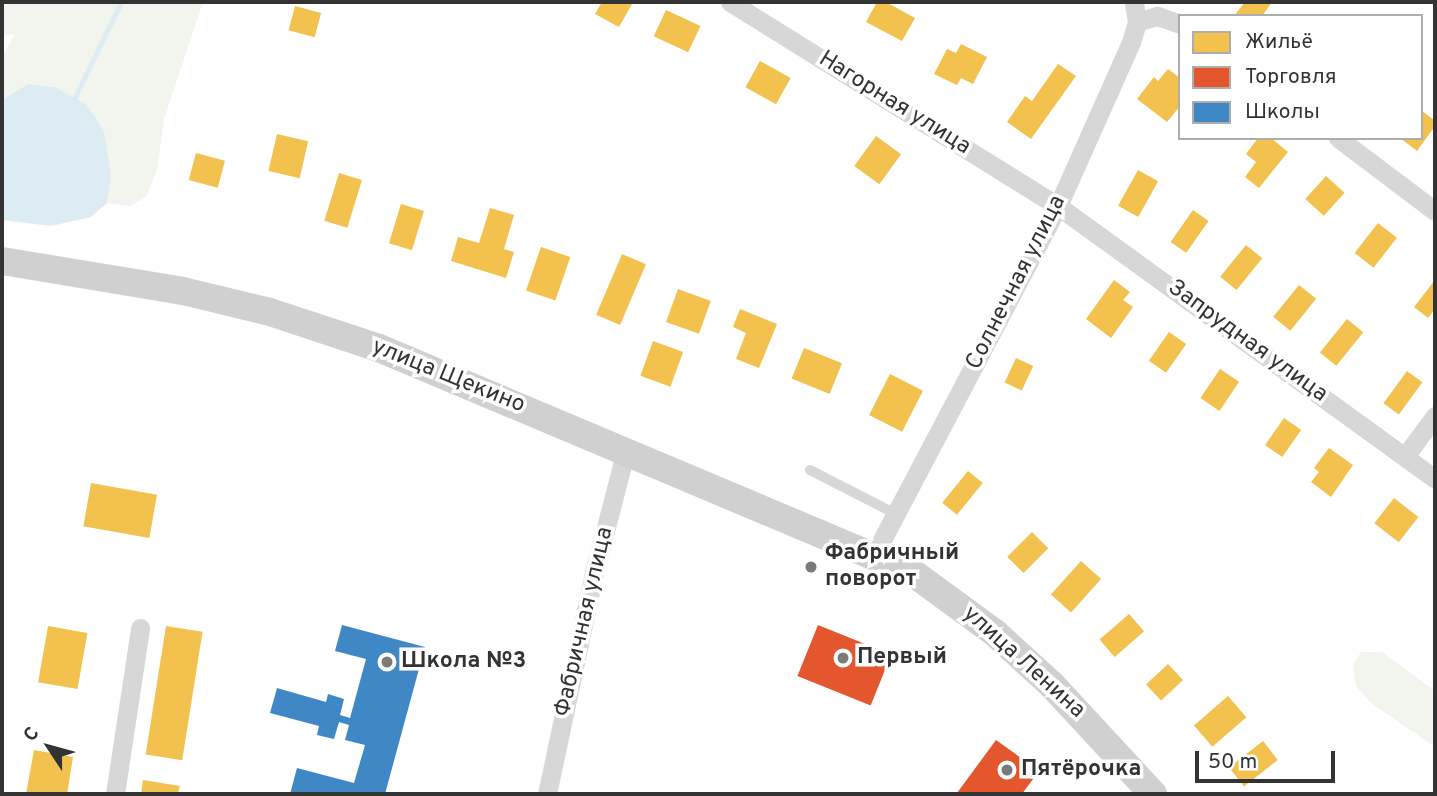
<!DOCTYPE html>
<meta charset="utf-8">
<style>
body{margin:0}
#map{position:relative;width:1437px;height:796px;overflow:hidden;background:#fff;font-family:Overpass,sans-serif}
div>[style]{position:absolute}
.green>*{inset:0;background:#f1f5ed}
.water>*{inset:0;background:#ddebf3}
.homes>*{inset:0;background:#f2c14e;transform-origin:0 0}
.shops>*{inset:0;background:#e4572e;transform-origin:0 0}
.schools>*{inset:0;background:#3f88c5}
.stream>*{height:5px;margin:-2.5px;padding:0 2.5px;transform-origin:2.5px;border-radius:2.5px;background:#ddebf3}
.lane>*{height:10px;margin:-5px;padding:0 5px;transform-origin:5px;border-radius:5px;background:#d7d7d7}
.street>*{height:19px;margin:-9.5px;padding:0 9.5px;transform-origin:9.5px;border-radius:9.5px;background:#d7d7d7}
.secondary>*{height:28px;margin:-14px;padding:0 14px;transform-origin:14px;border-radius:14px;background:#d0d0d0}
.dots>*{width:19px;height:19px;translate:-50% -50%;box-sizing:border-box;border:4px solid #fff;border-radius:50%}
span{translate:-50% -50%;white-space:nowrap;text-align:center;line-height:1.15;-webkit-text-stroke:7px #fff;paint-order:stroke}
.street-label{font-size:23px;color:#333}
.poi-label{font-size:23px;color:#333;font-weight:700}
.left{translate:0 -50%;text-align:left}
.frame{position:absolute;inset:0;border:4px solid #333;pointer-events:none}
.legend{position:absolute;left:1178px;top:14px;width:245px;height:126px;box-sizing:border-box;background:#fff;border:2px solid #adadad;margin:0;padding:9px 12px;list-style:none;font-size:21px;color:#333}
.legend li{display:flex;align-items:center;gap:14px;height:35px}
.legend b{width:35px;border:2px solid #adadad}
.north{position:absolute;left:14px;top:712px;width:70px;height:70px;-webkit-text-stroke:5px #fff;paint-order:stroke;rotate:306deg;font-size:19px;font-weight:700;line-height:28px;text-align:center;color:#333}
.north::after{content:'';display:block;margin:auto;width:24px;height:32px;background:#333;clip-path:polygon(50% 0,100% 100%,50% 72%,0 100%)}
.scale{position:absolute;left:1195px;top:751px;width:140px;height:32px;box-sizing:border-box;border:4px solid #333;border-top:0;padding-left:9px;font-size:21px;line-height:24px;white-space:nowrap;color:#333;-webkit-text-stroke:5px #fff;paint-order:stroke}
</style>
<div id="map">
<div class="green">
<i style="clip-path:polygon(2px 2px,203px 2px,164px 119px,157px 170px,146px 197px,130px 206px,107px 203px,111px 177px,86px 104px,55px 87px,28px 84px,2px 100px,2px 57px,15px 34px,2px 36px)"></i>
<i style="clip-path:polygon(1361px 652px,1382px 652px,1435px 691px,1435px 747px,1371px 703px,1356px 686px,1353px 665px)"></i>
</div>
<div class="water">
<i style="clip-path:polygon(28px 84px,55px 87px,86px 104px,104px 131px,111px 177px,107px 203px,91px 217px,51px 226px,2px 220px,2px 100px)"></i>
</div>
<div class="homes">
<i style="clip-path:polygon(602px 2px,633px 2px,619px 27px,595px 14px)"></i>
<i style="clip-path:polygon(877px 2px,886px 2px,915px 18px,902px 41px,866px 22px)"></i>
<i style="clip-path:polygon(1245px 2px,1272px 2px,1262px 16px,1234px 16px)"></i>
<i style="left:295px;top:6px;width:27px;height:25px;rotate:15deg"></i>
<i style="left:666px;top:10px;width:38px;height:29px;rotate:25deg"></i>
<i style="clip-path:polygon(961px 44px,987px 57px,973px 84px,961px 78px,957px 85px,934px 74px,947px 49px,956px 53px)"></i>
<i style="left:760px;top:61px;width:35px;height:30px;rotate:29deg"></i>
<i style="clip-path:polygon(1058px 64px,1076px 76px,1031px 139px,1007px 122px,1025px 96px,1032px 101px)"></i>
<i style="clip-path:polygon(1168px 69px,1180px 78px,1180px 106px,1167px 122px,1137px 99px,1154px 77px,1158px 81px)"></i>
<i style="clip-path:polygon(1421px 110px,1435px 121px,1435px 126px,1417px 151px,1400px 138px,1421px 138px)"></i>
<i style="left:277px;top:134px;width:32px;height:38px;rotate:13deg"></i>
<i style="left:876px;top:136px;width:31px;height:37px;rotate:36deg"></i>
<i style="clip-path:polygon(1258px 138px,1271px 138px,1288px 152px,1259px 188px,1245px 177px,1256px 162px,1246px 154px)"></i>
<i style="left:196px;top:153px;width:30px;height:28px;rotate:15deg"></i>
<i style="left:1138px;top:170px;width:23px;height:41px;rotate:29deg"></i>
<i style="left:339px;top:173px;width:24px;height:50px;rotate:17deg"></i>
<i style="left:1326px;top:176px;width:25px;height:31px;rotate:42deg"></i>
<i style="left:401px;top:204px;width:24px;height:41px;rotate:17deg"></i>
<i style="clip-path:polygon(490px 208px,514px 215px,504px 249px,514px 252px,506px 278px,451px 261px,458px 237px,479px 243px)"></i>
<i style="left:1193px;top:210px;width:19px;height:39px;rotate:35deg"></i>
<i style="left:1378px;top:223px;width:24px;height:38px;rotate:38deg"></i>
<i style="left:1246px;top:245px;width:21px;height:41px;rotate:39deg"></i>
<i style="left:541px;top:247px;width:31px;height:46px;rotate:19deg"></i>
<i style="left:622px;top:254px;width:26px;height:66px;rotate:23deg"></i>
<i style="clip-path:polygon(1114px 280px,1130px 292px,1123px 300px,1133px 307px,1111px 338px,1086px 319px)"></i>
<i style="clip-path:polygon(1435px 280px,1435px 309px,1428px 318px,1414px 307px)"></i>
<i style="left:1299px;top:285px;width:22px;height:41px;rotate:39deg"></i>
<i style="left:678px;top:289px;width:35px;height:35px;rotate:20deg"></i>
<i style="clip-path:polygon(740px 309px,777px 324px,759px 368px,736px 359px,746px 333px,733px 327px)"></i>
<i style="left:1347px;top:319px;width:21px;height:43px;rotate:39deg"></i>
<i style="left:1169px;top:332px;width:21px;height:35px;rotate:35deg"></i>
<i style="left:653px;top:341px;width:32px;height:37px;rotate:20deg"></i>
<i style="left:804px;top:348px;width:41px;height:33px;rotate:22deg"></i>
<i style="left:1016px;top:358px;width:19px;height:27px;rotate:25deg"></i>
<i style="left:1220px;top:369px;width:23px;height:35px;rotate:34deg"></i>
<i style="left:1407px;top:371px;width:19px;height:40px;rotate:36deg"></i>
<i style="left:890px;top:374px;width:37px;height:46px;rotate:27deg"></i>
<i style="left:1284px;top:418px;width:21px;height:33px;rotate:35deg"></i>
<i style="clip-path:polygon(1329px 448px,1353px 465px,1331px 497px,1311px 482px,1319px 472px,1314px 468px)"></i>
<i style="left:968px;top:471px;width:19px;height:41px;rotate:39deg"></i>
<i style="left:91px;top:483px;width:67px;height:44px;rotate:10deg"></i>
<i style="left:1394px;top:498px;width:31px;height:32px;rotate:38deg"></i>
<i style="left:1032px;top:532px;width:23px;height:35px;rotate:45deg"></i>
<i style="left:1081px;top:561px;width:27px;height:45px;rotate:42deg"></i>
<i style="left:1129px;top:614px;width:23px;height:39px;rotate:49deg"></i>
<i style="left:48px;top:626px;width:40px;height:57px;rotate:10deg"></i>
<i style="left:166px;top:626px;width:37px;height:130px;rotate:9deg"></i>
<i style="left:1168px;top:664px;width:22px;height:30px;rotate:47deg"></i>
<i style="left:1228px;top:696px;width:28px;height:45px;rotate:49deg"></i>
<i style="left:1263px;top:741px;width:24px;height:43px;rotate:52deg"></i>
<i style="clip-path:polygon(34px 750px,73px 757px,67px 794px,26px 794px)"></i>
<i style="clip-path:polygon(143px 780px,180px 786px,178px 794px,141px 794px)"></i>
</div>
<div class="shops">
<i style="left:818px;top:625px;width:79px;height:55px;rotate:22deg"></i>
<i style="clip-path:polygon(996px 740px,1039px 771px,1022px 794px,959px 794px,957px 793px)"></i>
</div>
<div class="schools">
<i style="clip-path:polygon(342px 625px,425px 647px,385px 794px,290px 794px,297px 768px,354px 783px,365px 745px,345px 740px,349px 725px,339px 722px,334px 739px,317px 735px,319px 726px,270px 713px,277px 688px,326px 702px,328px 694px,344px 699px,340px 715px,350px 718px,366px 659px,335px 651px)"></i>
</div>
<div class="stream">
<i style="left:75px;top:97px;width:106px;rotate:-64.2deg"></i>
</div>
<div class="lane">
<i style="left:810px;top:470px;width:97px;rotate:27.1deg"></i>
</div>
<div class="street">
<i style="left:730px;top:2px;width:386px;rotate:31.9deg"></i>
<i style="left:1058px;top:206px;width:465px;rotate:35.9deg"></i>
<i style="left:1137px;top:22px;width:21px;rotate:-17deg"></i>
<i style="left:1157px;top:16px;width:24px;rotate:19deg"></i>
<i style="left:1338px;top:138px;width:121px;rotate:37deg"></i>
<i style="left:1406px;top:455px;width:49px;rotate:-53.4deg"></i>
<i style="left:874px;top:555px;width:395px;rotate:-62.2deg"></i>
<i style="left:1058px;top:206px;width:180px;rotate:-66deg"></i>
<i style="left:1131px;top:42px;width:21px;rotate:-73deg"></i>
<i style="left:1137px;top:22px;width:20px;rotate:-99deg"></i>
<i style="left:115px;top:794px;width:168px;rotate:-81.4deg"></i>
<i style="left:547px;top:794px;width:226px;rotate:-78deg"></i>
<i style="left:594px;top:573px;width:127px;rotate:-75.4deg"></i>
</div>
<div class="secondary">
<i style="left:2px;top:261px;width:183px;rotate:9.4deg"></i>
<i style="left:183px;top:291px;width:89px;rotate:13.6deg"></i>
<i style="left:270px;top:312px;width:115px;rotate:18.3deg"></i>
<i style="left:379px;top:348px;width:579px;rotate:22.85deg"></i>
<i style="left:913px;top:573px;width:102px;rotate:36.2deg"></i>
<i style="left:995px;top:633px;width:77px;rotate:42.4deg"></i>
<i style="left:1052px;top:685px;width:149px;rotate:47.2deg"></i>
</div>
<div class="dots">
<i style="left:811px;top:567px;background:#7a7a7a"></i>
<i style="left:843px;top:658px;background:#7a7a7a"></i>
<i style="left:387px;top:662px;background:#7a7a7a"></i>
<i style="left:1007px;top:770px;background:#7a7a7a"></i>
</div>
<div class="street-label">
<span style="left:894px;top:104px;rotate:32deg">Нагорная улица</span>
<span style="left:1017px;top:283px;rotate:-63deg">Солнечная улица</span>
<span style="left:1247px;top:342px;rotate:36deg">Запрудная улица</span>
<span style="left:448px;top:377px;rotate:22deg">улица Щекино</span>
<span style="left:585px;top:622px;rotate:-77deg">Фабричная улица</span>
<span style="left:1023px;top:663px;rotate:42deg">улица Ленина</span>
</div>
<div class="poi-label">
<span class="left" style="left:825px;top:567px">Фабричный<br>поворот</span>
<span class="left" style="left:857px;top:658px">Первый</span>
<span class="left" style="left:401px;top:662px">Школа №3</span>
<span class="left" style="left:1021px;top:770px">Пятёрочка</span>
</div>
<div class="frame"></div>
<ul class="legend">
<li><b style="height:19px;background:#f2c14e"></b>Жильё</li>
<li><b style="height:19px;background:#e4572e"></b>Торговля</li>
<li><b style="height:19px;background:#3f88c5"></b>Школы</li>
</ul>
<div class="north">С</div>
<div class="scale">50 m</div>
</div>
